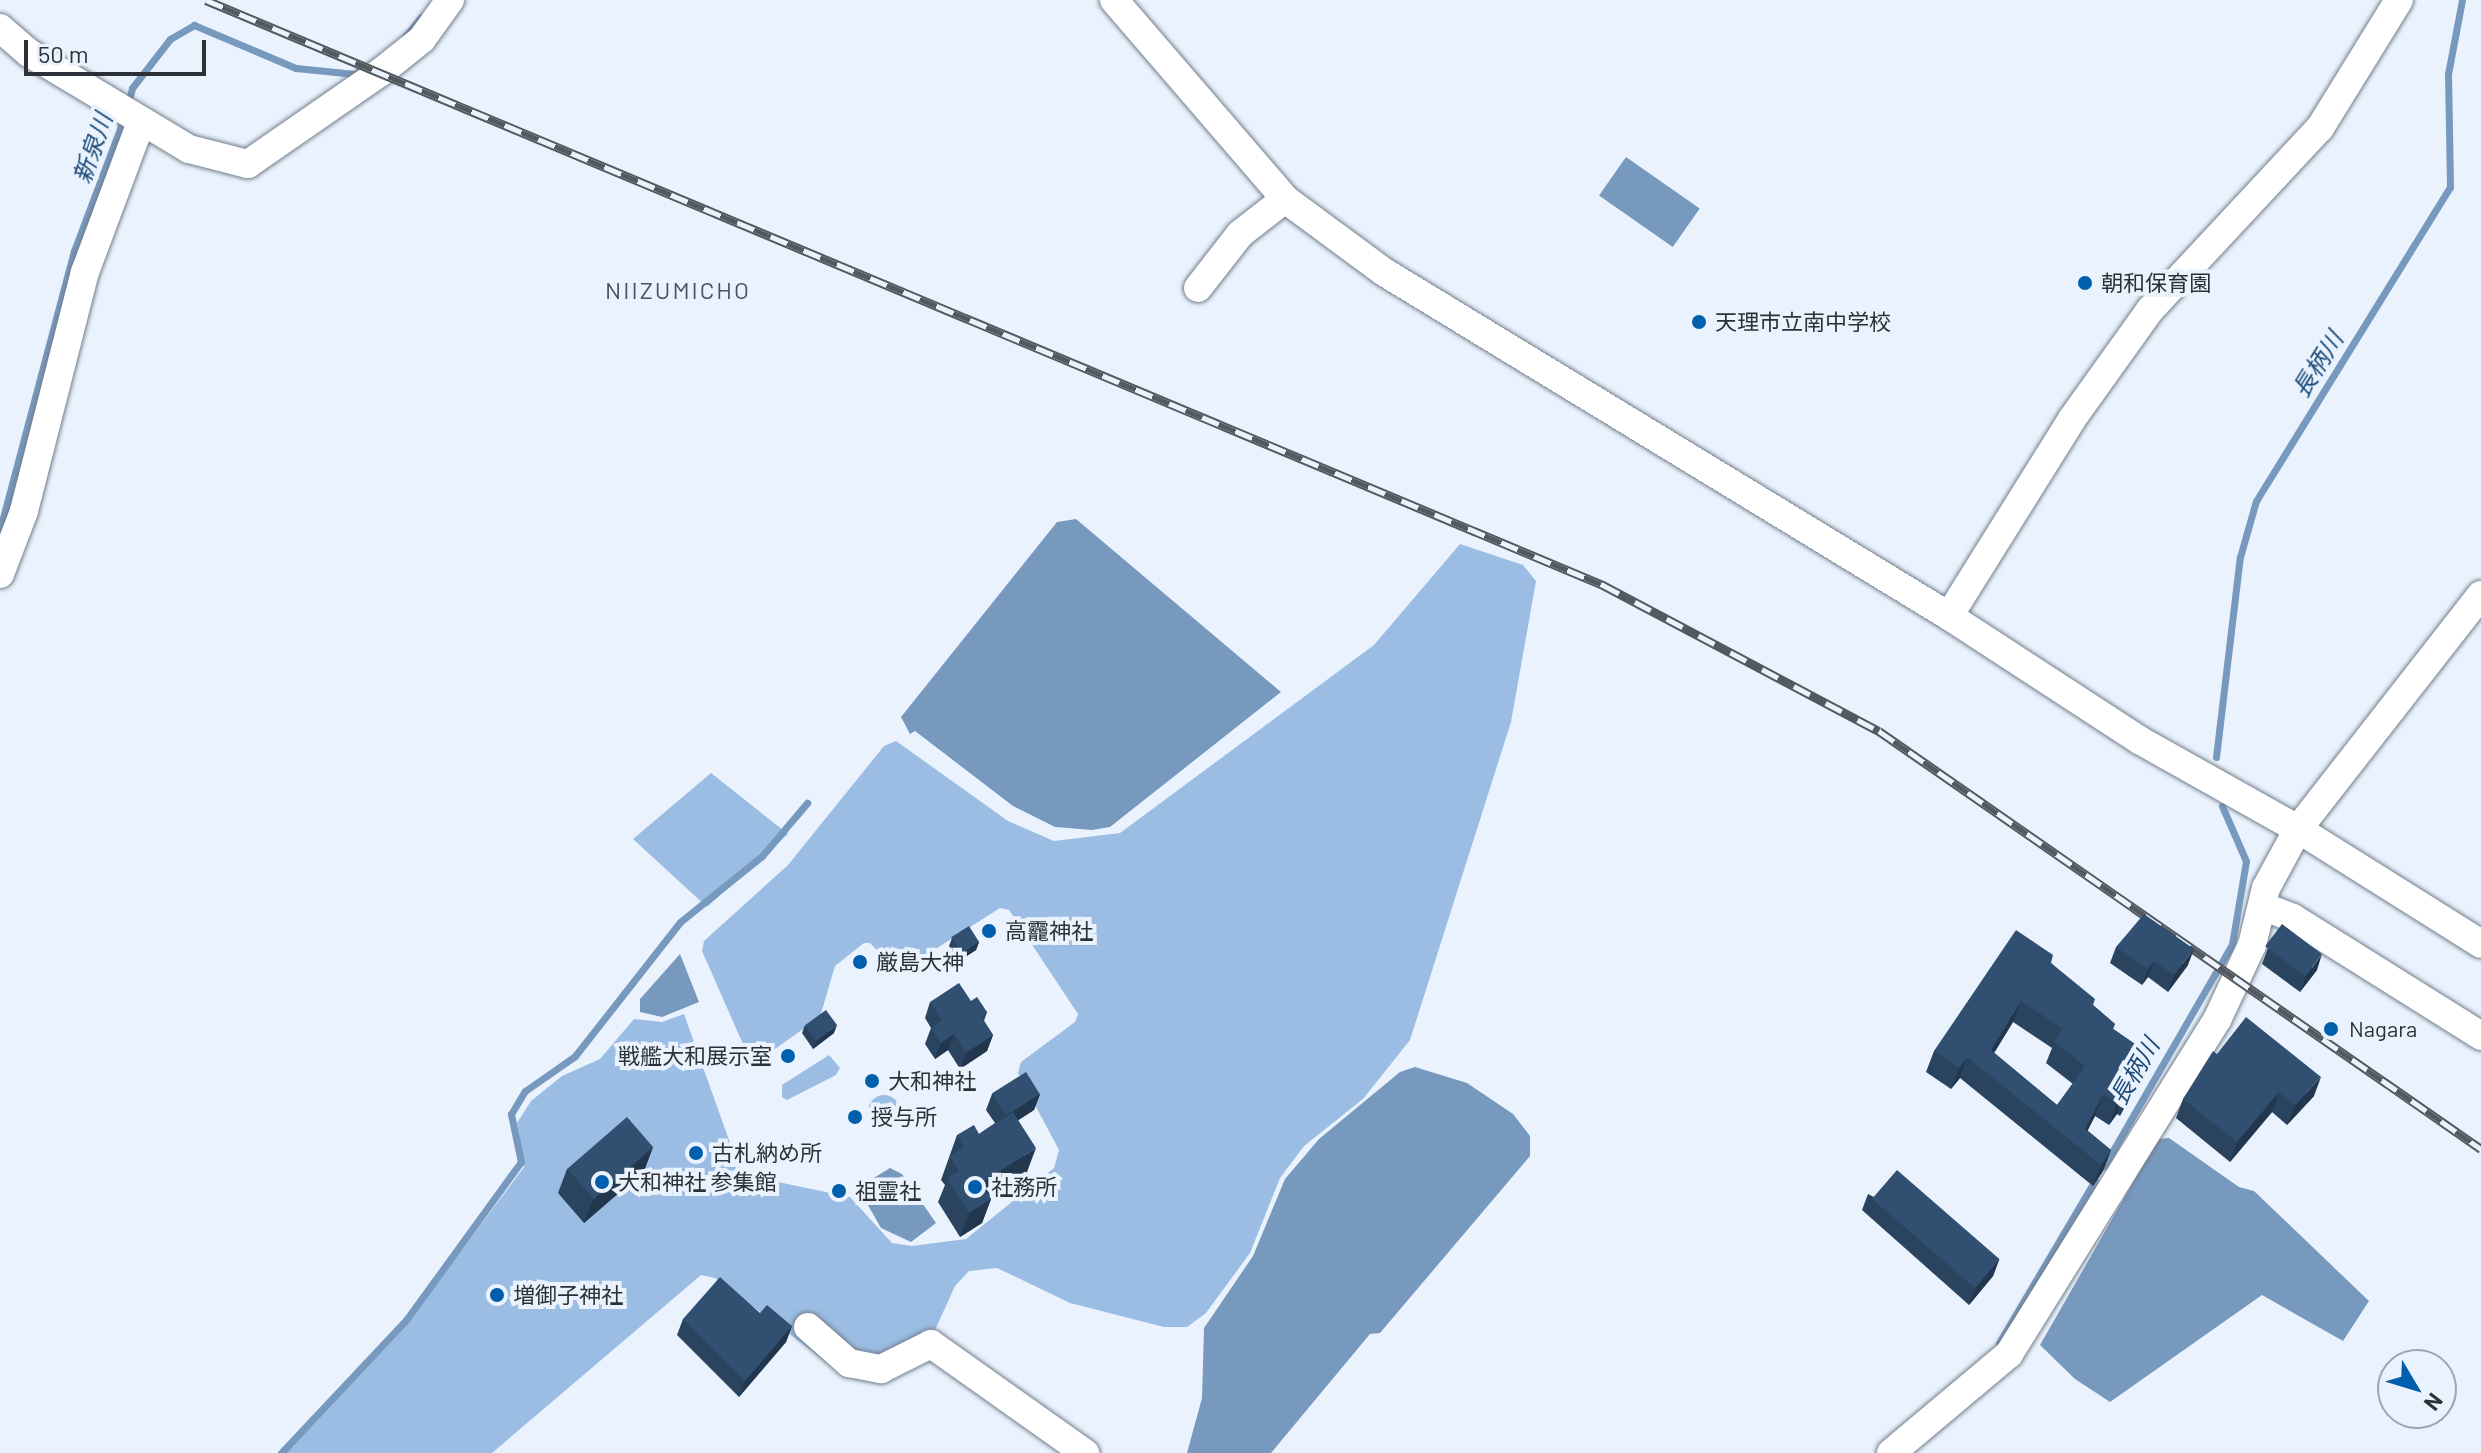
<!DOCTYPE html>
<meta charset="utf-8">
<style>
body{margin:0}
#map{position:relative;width:2481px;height:1453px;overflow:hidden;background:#eaf3fd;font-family:Barlow,"Noto Sans JP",sans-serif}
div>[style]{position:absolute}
.forest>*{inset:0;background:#9bbde3}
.round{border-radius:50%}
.water>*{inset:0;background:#7899be;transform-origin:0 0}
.stream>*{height:7px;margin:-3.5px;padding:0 3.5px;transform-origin:3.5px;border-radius:3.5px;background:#7899be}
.roads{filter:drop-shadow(0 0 2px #717e8d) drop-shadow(0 0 2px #717e8d)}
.minor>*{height:28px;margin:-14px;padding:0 14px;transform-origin:14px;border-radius:14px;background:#fff}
.rail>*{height:9px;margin-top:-4.5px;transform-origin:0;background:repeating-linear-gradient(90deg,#eaf3fd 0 18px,#535961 0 36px);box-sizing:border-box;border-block:2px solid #535961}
.wall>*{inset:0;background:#2a4460}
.shaded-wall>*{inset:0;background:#22374e}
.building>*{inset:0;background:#314f70;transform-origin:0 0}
.dots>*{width:22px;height:22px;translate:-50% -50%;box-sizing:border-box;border:4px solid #eaf3fd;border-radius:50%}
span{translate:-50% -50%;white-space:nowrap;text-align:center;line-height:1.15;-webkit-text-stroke:8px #eaf3fd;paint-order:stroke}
.poi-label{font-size:22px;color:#2c3138}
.left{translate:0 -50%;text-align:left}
.right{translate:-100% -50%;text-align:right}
.water-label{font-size:24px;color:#1b4b7b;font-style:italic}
.neighbourhood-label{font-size:24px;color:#485461;letter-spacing:2px}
.north{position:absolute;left:2377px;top:1349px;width:80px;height:80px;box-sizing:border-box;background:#eaf3fd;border:2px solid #9ea5ae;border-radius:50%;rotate:128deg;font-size:22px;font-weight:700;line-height:32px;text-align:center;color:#2c3138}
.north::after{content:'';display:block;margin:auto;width:28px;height:36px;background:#005fac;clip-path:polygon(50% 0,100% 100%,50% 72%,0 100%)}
.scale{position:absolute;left:24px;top:40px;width:182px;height:36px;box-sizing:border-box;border:4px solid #2c3138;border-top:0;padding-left:10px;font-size:24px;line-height:28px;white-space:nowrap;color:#2c3138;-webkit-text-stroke:6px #eaf3fd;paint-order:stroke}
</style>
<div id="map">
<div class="forest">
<i style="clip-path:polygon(1460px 544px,1523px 565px,1536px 581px,1511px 722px,1410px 1040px,1363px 1099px,1304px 1146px,1280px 1178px,1250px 1253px,1206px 1313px,1187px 1327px,1164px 1327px,1070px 1303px,997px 1268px,969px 1271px,955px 1286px,921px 1361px,889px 1381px,858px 1376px,824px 1360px,715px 1278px,701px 1275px,492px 1453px,285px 1453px,408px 1322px,524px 1167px,517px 1123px,531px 1101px,562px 1076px,600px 1059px,634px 1019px,662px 1022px,684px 1014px,744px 1182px,768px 1180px,850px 1197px,892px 1243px,912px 1246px,966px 1239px,1054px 1168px,1059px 1150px,1018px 1073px,1021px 1062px,1075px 1022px,1078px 1014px,1009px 910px,1000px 908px,898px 973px,870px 943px,864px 943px,835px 966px,820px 1017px,761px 1059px,746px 1051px,702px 951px,704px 941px,788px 865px,884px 746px,896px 741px,1008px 821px,1054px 841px,1120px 833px,1374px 645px)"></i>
<i style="clip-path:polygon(711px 773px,788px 834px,707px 907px,633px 839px)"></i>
<i style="clip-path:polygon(829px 1055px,840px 1068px,836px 1075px,787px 1100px,782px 1097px,782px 1085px)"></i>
<i class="round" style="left:868px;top:1095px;width:32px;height:32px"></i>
</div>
<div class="water">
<i style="left:1626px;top:157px;width:90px;height:47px;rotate:35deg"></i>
<i style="clip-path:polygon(1076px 519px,1281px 692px,1110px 827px,1092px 830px,1055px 827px,1013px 806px,915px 731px,910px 734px,901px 717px,1057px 522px)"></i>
<i style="clip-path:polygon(680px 954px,699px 1002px,662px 1017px,640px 1012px,640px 999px)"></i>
<i style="clip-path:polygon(1415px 1067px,1467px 1083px,1513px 1114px,1530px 1136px,1530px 1156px,1380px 1333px,1370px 1334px,1271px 1453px,1187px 1453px,1202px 1398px,1204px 1328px,1253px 1256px,1285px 1179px,1319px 1139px,1400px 1072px)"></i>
<i style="clip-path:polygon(2169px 1138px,2239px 1187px,2254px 1191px,2369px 1301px,2343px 1341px,2262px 1295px,2110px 1402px,2075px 1379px,2040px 1345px,2158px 1139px)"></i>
<i style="clip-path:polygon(890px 1168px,902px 1174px,936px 1223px,911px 1242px,881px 1228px,865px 1200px,872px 1179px)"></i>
</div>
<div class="stream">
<i style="left:404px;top:38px;width:27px;rotate:-51deg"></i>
<i style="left:127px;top:106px;width:19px;rotate:-74deg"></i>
<i style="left:132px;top:88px;width:62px;rotate:-52.2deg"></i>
<i style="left:170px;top:39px;width:28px;rotate:-30deg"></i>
<i style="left:194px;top:25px;width:111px;rotate:22.9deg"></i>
<i style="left:296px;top:68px;width:59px;rotate:5.8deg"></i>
<i style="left:355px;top:74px;width:9px;rotate:-36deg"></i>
<i style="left:0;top:529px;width:288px;rotate:-75.1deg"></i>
<i style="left:74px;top:251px;width:142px;rotate:-69.4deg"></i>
<i style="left:2216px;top:757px;width:201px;rotate:-83.2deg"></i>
<i style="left:2240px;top:557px;width:58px;rotate:-74.1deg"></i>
<i style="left:2256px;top:501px;width:369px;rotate:-58.3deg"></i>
<i style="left:2450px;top:187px;width:113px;rotate:-91deg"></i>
<i style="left:2448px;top:74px;width:75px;rotate:-79.3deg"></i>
<i style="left:2104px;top:1166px;width:256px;rotate:-60deg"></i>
<i style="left:2232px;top:944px;width:84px;rotate:-80.4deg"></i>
<i style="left:2246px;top:861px;width:60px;rotate:-113.6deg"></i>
<i style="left:1999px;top:1343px;width:189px;rotate:-59.5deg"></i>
<i style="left:281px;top:1453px;width:183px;rotate:-46.8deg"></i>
<i style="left:406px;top:1320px;width:195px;rotate:-54deg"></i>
<i style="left:521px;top:1162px;width:49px;rotate:-101.8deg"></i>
<i style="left:511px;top:1114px;width:27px;rotate:-59deg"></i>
<i style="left:525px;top:1091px;width:61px;rotate:-35deg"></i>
<i style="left:575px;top:1056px;width:170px;rotate:-51.9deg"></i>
<i style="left:680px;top:922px;width:105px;rotate:-38.8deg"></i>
<i style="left:762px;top:856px;width:70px;rotate:-49.7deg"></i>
</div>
<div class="roads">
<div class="minor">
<i style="left:1114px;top:0;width:262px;rotate:49.3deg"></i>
<i style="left:1285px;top:199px;width:123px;rotate:36.4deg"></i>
<i style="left:1384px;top:272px;width:661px;rotate:31.34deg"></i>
<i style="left:1949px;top:616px;width:229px;rotate:33.1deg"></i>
<i style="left:2141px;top:741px;width:180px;rotate:29.3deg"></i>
<i style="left:2298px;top:829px;width:216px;rotate:32.1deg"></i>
<i style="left:0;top:28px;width:38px;rotate:41deg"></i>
<i style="left:29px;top:53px;width:187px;rotate:31deg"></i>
<i style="left:189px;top:149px;width:61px;rotate:14.3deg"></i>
<i style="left:248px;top:164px;width:162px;rotate:-34.7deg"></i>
<i style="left:381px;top:72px;width:53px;rotate:-38.8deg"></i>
<i style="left:422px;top:39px;width:48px;rotate:-54.3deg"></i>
<i style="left:1198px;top:288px;width:68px;rotate:-52.1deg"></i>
<i style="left:1240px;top:234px;width:57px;rotate:-37.9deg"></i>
<i style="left:0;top:574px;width:67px;rotate:-69.1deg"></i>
<i style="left:24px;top:511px;width:247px;rotate:-75.7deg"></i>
<i style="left:85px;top:272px;width:160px;rotate:-69.5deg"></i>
<i style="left:1949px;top:616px;width:232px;rotate:-58deg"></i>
<i style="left:2072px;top:419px;width:134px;rotate:-54.4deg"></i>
<i style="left:2150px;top:310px;width:249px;rotate:-47deg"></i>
<i style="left:2320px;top:128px;width:150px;rotate:-58.3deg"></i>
<i style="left:2262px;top:906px;width:33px;rotate:21deg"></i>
<i style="left:2293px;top:918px;width:222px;rotate:32.1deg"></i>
<i style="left:808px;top:1327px;width:55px;rotate:41.3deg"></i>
<i style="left:849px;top:1363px;width:33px;rotate:11deg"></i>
<i style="left:881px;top:1369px;width:56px;rotate:-26.6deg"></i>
<i style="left:931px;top:1344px;width:189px;rotate:35.3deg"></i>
<i style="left:1891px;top:1453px;width:154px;rotate:-40deg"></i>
<i style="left:2009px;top:1354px;width:393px;rotate:-58.1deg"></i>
<i style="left:2217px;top:1020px;width:83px;rotate:-65deg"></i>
<i style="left:2252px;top:945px;width:59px;rotate:-76.2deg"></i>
<i style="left:2266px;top:888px;width:67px;rotate:-61.5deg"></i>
<i style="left:2298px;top:829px;width:297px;rotate:-52deg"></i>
</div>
</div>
<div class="rail">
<i style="left:206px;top:0;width:1515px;rotate:22.72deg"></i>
<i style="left:1603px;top:585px;width:312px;rotate:27.9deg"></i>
<i style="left:1879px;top:731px;width:733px;rotate:34.77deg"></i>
</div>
<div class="wall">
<i style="clip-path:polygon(952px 938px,979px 942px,976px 950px,959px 961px,949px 946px)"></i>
<i style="clip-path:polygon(2116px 947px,2188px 965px,2168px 992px,2148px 977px,2142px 985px,2110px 963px)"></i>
<i style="clip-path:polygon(2268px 948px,2317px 970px,2300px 992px,2262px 964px)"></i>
<i style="clip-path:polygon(evenodd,2051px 963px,2093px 1005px,2115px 1024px,2113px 1029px,2148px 1053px,2141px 1075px,2120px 1116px,2117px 1114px,2109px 1125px,2095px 1116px,2087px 1130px,2111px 1150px,2103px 1171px,2093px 1186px,1960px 1078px,1951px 1089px,1926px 1072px,1934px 1051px,2051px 963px,2013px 1022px,2052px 1048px,2046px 1063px,2073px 1084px,2057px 1105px,1994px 1053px,2013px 1022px)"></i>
<i style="clip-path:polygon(971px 1001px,987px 1012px,984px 1021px,993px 1035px,987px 1051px,960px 1069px,948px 1050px,935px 1059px,925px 1044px,931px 1028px,925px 1018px,930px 1002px)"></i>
<i style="clip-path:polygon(805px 1025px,834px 1033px,813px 1049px,802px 1033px)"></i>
<i style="clip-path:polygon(2217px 1054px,2314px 1096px,2287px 1125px,2272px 1112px,2230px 1162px,2176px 1118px,2183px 1099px)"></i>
<i style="clip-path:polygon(992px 1094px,1040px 1094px,1034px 1110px,1018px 1120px,1027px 1172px,989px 1196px,991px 1199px,982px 1223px,960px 1237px,938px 1202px,945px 1185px,941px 1180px,957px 1135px,979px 1134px,995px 1123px,986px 1110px)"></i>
<i style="clip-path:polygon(653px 1147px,644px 1171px,584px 1223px,558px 1193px,567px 1169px)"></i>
<i style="clip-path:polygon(1868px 1194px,1999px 1260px,1993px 1276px,1969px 1305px,1862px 1210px)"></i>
<i style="clip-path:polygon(760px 1313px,792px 1326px,786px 1342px,739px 1397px,677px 1335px,683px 1319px)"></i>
</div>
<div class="shaded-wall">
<i style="clip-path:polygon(979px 942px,976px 950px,959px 961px,962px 953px)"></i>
<i style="clip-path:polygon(2194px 949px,2188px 965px,2168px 992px,2174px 975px)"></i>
<i style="clip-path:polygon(2322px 954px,2317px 970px,2300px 992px,2306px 976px)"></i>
<i style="clip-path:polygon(2154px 961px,2148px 977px,2142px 985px,2148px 969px)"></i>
<i style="clip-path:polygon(2021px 1001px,2013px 1022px,1983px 1071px,1991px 1050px)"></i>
<i style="clip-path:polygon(837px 1025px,834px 1033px,813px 1049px,816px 1041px)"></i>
<i style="clip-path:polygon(954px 1034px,948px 1050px,935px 1059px,941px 1043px)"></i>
<i style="clip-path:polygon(993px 1035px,987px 1051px,960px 1069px,966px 1053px)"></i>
<i style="clip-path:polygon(2148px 1053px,2141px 1075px,2120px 1116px,2128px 1095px)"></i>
<i style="clip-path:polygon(1967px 1057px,1960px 1078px,1951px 1089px,1959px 1068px)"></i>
<i style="clip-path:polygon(2321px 1077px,2314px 1096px,2287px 1125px,2295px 1105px)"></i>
<i style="clip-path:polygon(2125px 1092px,2117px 1114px,2109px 1125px,2117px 1103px)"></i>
<i style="clip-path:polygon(2279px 1092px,2272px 1112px,2230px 1162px,2237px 1142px)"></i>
<i style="clip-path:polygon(1040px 1094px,1034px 1110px,1000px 1132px,1006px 1116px)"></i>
<i style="clip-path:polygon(2103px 1094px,2095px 1116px,2078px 1150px,2085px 1129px)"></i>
<i style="clip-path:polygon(653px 1147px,644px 1171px,584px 1223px,593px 1200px)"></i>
<i style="clip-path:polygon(1036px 1148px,1027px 1172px,972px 1207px,981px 1183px)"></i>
<i style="clip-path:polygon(2111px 1150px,2103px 1171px,2093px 1186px,2101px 1165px)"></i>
<i style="clip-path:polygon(991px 1199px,982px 1223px,960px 1237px,969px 1213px)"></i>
<i style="clip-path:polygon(1999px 1260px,1993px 1276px,1969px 1305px,1975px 1289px)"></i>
<i style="clip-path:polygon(792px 1326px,786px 1342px,739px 1397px,745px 1381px)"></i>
</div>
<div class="building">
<i style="clip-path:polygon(2144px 914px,2194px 949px,2174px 975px,2154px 961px,2148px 969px,2116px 947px)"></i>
<i style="left:2282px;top:924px;width:50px;height:28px;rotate:37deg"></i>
<i style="left:969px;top:926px;width:19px;height:21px;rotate:58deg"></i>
<i style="clip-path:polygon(evenodd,2016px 930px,2053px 955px,2051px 963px,2095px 999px,2093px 1005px,2115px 1024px,2112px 1028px,2148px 1053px,2128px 1095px,2125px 1092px,2117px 1103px,2103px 1094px,2085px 1129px,2111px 1150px,2101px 1165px,1967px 1057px,1959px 1068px,1934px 1051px,2016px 930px,2021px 1001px,2063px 1029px,2054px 1042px,2085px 1066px,2057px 1105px,1991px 1050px,2021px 1001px)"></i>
<i style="clip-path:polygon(959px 983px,971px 1001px,977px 997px,987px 1012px,981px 1016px,993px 1035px,966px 1053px,954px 1034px,941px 1043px,931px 1028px,942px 1020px,930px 1002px)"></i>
<i style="left:826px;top:1010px;width:19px;height:26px;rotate:54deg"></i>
<i style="clip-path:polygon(2246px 1017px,2321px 1077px,2295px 1105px,2279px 1092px,2237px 1142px,2183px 1099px,2213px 1051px,2217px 1054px)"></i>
<i style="left:1026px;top:1072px;width:26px;height:40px;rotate:58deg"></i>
<i style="clip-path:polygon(1013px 1112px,1036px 1148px,981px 1183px,991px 1199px,969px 1213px,947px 1178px,959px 1171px,950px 1156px,964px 1147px,957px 1135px,974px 1125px,979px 1134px)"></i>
<i style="left:627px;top:1117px;width:40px;height:79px;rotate:49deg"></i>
<i style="left:1897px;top:1170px;width:136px;height:38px;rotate:41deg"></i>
<i style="clip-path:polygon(720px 1277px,760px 1313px,767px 1305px,792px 1326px,745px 1381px,683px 1319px)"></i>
</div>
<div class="dots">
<i style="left:2085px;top:283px;background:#005fac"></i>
<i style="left:1699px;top:322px;background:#005fac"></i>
<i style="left:989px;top:931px;background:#005fac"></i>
<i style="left:860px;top:962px;background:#005fac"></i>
<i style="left:2331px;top:1029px;background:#005fac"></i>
<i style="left:788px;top:1056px;background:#005fac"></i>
<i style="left:872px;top:1081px;background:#005fac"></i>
<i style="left:855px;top:1117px;background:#005fac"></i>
<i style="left:696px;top:1153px;background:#005fac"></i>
<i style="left:602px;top:1182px;background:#005fac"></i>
<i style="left:975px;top:1187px;background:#005fac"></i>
<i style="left:839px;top:1191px;background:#005fac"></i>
<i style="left:497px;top:1295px;background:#005fac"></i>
</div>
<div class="poi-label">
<span class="left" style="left:2101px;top:283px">朝和保育園</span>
<span class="left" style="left:1715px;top:322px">天理市立南中学校</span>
<span class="left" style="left:1005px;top:931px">高龗神社</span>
<span class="left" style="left:876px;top:962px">厳島大神</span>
<span class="left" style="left:2349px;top:1029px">Nagara</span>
<span class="right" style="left:772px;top:1056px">戦艦大和展示室</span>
<span class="left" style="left:888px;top:1081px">大和神社</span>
<span class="left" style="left:871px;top:1117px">授与所</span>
<span class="left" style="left:712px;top:1153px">古札納め所</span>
<span class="left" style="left:618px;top:1182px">大和神社 参集館</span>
<span class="left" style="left:991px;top:1187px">社務所</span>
<span class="left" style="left:855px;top:1191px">祖霊社</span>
<span class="left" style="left:513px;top:1295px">増御子神社</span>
</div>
<div class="water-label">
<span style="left:92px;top:148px;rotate:-71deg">新泉川</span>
<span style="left:2317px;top:364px;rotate:-58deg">長柄川</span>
<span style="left:2134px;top:1071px;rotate:-60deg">長柄川</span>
</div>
<div class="neighbourhood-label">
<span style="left:678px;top:290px">NIIZUMICHO</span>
</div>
<div class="north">N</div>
<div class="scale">50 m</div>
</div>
